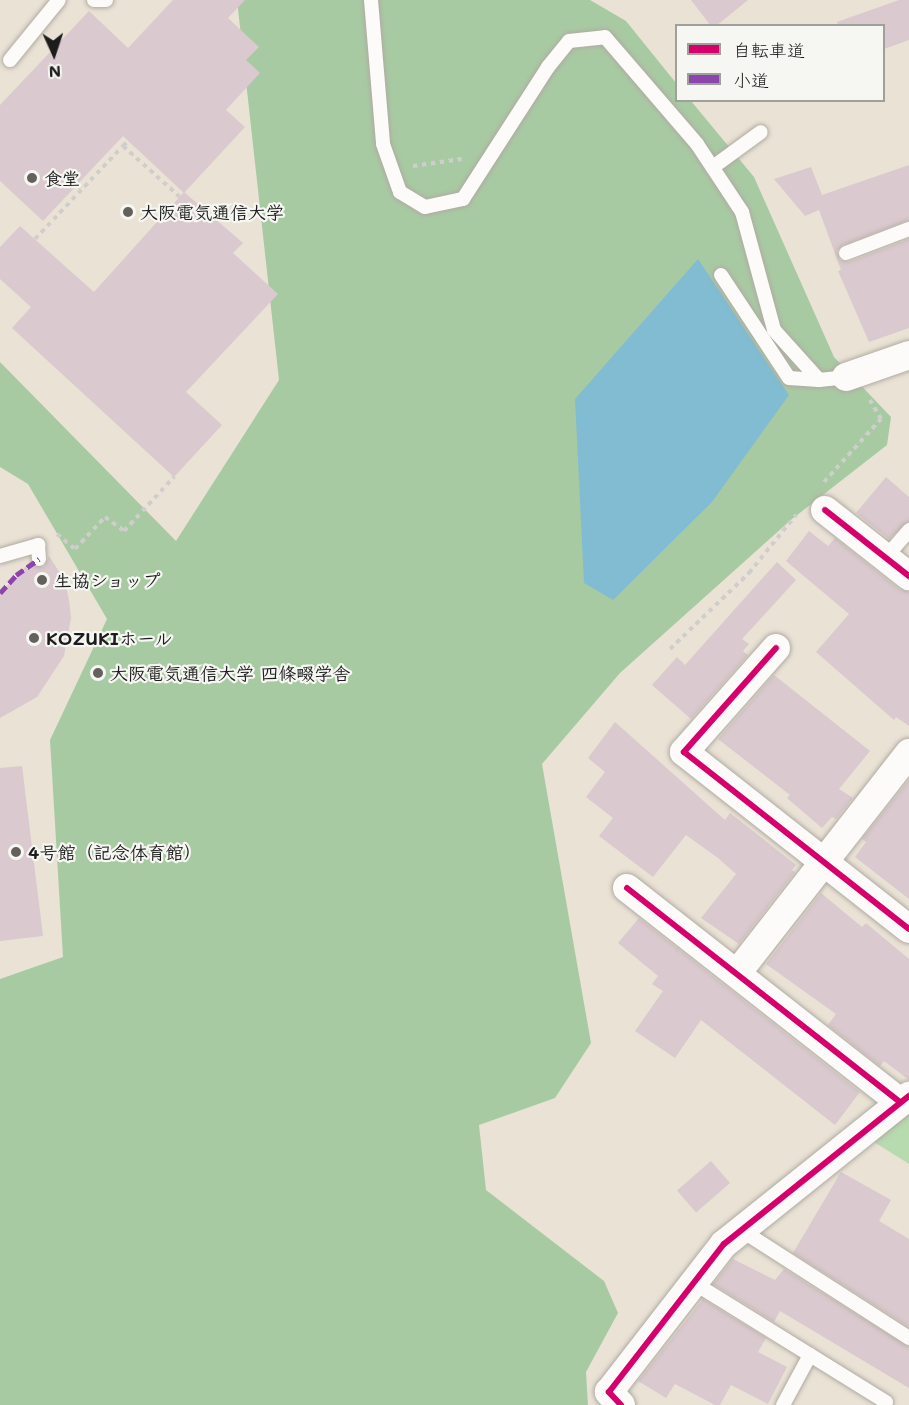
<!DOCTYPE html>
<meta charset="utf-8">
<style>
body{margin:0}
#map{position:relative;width:909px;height:1405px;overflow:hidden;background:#eae2d5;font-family:Mali,"Klee One",sans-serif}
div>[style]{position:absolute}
.green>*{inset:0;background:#b7daae}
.forest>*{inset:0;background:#a8caa3}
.water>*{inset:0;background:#81bcd2}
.building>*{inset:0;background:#dac9ce;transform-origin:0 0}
.path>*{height:4px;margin-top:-2px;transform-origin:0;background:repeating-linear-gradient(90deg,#d0cecc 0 4.5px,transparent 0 9px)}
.roads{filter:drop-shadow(0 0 2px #b0aba3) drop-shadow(0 0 2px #b0aba3)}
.service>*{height:14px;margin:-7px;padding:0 7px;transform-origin:7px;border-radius:7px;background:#fcfbf9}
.minor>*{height:28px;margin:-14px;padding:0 14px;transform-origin:14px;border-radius:14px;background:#fcfbf9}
.quiet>*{height:4.5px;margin-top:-2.25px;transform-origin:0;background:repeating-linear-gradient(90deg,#8e44ad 0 9px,transparent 0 13.5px)}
.cycleway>*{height:6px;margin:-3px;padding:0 3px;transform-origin:3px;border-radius:3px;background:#d6006c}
.dots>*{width:16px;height:16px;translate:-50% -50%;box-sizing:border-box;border:3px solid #f6f6f2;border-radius:50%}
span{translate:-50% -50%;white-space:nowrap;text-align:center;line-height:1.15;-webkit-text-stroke:4.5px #f6f6f2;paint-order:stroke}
.poi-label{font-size:18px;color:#1c1c1c;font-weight:700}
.left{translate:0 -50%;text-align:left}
.legend{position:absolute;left:675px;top:24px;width:210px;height:78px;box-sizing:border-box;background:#f6f6f2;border:2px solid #9f9f9c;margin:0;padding:8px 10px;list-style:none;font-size:18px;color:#1c1c1c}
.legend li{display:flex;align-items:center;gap:12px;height:30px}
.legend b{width:30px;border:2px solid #9f9f9c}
.north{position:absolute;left:24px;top:24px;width:60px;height:60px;-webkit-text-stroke:4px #f6f6f2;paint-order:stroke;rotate:177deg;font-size:16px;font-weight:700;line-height:24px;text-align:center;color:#1c1c1c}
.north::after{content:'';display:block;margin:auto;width:21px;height:27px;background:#1c1c1c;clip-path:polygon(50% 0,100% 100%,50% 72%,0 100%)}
</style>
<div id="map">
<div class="green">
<i style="clip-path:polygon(909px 1114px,909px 1164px,874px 1142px)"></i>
</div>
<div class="forest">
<i style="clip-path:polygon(237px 0,590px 0,626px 21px,676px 83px,676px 100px,691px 101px,754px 177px,834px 357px,891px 417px,887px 445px,792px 519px,620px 673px,542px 764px,591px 1043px,555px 1098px,479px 1125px,486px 1190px,604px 1281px,618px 1313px,586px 1372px,588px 1405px,0 1405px,0 979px,63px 957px,50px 740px,107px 619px,28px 484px,0 467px,0 362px,176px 541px,279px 380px)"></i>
</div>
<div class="water">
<i style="clip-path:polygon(698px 259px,789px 395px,712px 502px,613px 600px,584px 583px,575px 399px)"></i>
</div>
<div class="building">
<i style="clip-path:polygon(173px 0,245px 0,228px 18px,259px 47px,246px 60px,260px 73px,226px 110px,245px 127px,184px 193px,123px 136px,43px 221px,0 181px,0 105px,89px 11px,128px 48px)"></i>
<i style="clip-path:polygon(691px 0,748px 0,716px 26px,711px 26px)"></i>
<i style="clip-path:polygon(899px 0,909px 0,909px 40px,884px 49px,884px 26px,838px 26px,837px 22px)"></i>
<i style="clip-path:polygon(909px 165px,909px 220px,843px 245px,837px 251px,840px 260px,849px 262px,909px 239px,909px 328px,869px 342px,838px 271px,841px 270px,819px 210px,805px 216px,774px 179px,811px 167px,822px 195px)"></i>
<i style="clip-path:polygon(184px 192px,243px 243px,233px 253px,278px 294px,186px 392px,222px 425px,174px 477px,12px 328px,31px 307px,0 279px,0 247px,20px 226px,94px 292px)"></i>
<i style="clip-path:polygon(886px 477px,909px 497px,909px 521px,889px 539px,856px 513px)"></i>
<i style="clip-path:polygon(809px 531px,828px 546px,835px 538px,899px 589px,909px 592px,909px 726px,896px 717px,894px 720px,816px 652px,849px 614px,786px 561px)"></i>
<i style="clip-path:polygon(49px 556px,65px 581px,69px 600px,71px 618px,64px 656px,37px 697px,0 718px,0 593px,25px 567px,31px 564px,44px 567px)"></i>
<i style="clip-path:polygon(777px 562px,796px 580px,742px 639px,749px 644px,743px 651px,748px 655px,691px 719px,652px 685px,677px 657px,685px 665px)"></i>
<i style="clip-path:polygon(774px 675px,870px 751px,839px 789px,853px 798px,836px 819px,832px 817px,822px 828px,787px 798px,790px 795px,718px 739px)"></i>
<i style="clip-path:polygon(615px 722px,725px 820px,730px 813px,796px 865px,792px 870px,795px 872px,739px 944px,701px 918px,736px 874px,718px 858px,686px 835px,653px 877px,599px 836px,613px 818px,586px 797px,605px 772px,588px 758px)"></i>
<i style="clip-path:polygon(22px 766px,43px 936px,0 941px,0 768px)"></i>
<i style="clip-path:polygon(909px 780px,909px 899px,855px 857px,866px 842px,862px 839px)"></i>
<i style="clip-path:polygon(821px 893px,862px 927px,866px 923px,909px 959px,909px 1080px,884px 1061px,880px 1066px,828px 1025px,836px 1014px,766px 964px)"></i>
<i style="clip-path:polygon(639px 918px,860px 1092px,835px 1125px,701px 1020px,675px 1058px,635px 1031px,663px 991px,652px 984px,658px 976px,618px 943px)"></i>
<i style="left:711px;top:1161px;width:29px;height:45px;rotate:49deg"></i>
<i style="clip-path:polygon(841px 1172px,891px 1200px,879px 1221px,909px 1239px,909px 1327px,793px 1253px)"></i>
<i style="clip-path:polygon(733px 1259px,775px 1280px,784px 1269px,909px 1347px,909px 1388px,780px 1311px,774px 1322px,713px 1284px)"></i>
<i style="clip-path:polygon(703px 1299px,766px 1338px,758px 1352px,787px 1367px,768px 1404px,731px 1385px,720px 1405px,715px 1405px,675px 1384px,666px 1398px,638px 1381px)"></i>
</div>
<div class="path">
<i style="left:123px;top:146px;width:7px;rotate:-45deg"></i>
<i style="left:413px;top:166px;width:49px;rotate:-8.1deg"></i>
<i style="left:77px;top:185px;width:6px;rotate:39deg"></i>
<i style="left:35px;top:239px;width:128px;rotate:-46.6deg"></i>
<i style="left:123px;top:146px;width:76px;rotate:41.8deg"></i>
<i style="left:824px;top:482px;width:85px;rotate:-47.9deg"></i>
<i style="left:881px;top:419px;width:22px;rotate:-120deg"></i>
<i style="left:57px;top:534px;width:23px;rotate:40deg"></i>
<i style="left:75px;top:549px;width:44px;rotate:-46.8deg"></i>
<i style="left:105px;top:517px;width:24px;rotate:36deg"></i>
<i style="left:124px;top:531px;width:74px;rotate:-47.2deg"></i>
<i style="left:670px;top:649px;width:110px;rotate:-43.9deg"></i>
<i style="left:749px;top:573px;width:75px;rotate:-51deg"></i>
</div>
<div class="roads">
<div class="service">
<i style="left:94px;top:0;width:12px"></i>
<i style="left:371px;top:0;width:144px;rotate:85.2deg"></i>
<i style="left:383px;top:144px;width:51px;rotate:70.5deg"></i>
<i style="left:400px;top:192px;width:29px;rotate:31deg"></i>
<i style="left:425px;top:207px;width:39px;rotate:-12deg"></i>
<i style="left:463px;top:199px;width:157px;rotate:-57.2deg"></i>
<i style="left:548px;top:67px;width:33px;rotate:-51deg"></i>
<i style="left:569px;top:41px;width:36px;rotate:-6deg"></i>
<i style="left:605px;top:37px;width:141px;rotate:49.3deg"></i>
<i style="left:697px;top:144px;width:82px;rotate:56.5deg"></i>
<i style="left:742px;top:212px;width:122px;rotate:74.8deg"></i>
<i style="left:774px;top:330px;width:67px;rotate:48deg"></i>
<i style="left:819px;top:380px;width:27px;rotate:-6deg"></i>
<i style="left:10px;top:60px;width:77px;rotate:-50.8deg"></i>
<i style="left:713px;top:167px;width:59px;rotate:-36.1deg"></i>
<i style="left:846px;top:253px;width:67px;rotate:-20.9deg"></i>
<i style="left:721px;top:275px;width:123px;rotate:56.6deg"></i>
<i style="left:789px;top:378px;width:30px;rotate:4deg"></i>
<i style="left:0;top:556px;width:40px;rotate:-16deg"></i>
<i style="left:38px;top:545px;width:14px;rotate:86deg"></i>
<i style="left:885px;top:558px;width:37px;rotate:-49deg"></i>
<i style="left:741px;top:1230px;width:200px;rotate:32.7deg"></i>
<i style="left:694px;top:1283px;width:226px;rotate:31.8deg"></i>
<i style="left:783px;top:1405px;width:57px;rotate:-61.6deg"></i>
</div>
<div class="minor">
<i style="left:846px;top:377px;width:67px;rotate:-19.2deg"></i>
<i style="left:825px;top:510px;width:107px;rotate:38.2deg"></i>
<i style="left:776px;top:648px;width:139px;rotate:131.5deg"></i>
<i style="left:684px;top:752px;width:286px;rotate:38.2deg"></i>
<i style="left:627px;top:888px;width:347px;rotate:38.1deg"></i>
<i style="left:738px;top:972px;width:278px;rotate:-52deg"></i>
<i style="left:621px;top:1405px;width:18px;rotate:-133deg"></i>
<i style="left:609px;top:1392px;width:187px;rotate:-52.2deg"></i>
<i style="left:724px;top:1244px;width:237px;rotate:-38.7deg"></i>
</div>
</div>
<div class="quiet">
<i style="left:0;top:593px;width:24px;rotate:-48deg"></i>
<i style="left:16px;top:575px;width:28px;rotate:-35deg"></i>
</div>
<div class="cycleway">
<i style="left:825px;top:510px;width:107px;rotate:38.2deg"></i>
<i style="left:776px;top:648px;width:139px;rotate:131.5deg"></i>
<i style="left:684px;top:752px;width:286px;rotate:38.2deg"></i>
<i style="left:627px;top:888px;width:347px;rotate:38.1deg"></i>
<i style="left:621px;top:1405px;width:18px;rotate:-133deg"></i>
<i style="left:609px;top:1392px;width:187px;rotate:-52.2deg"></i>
<i style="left:724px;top:1244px;width:237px;rotate:-38.7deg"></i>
</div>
<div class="dots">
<i style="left:32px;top:178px;background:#64615d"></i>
<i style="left:128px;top:212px;background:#64615d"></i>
<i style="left:42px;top:580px;background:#64615d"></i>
<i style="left:34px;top:638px;background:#64615d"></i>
<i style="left:98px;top:673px;background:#64615d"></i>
<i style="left:16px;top:852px;background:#64615d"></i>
</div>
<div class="poi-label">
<span class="left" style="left:44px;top:178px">食堂</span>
<span class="left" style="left:140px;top:212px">大阪電気通信大学</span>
<span class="left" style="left:54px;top:580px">生協ショップ</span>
<span class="left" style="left:46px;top:638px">KOZUKIホール</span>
<span class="left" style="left:110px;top:673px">大阪電気通信大学 四條畷学舎</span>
<span class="left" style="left:28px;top:852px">4号館（記念体育館）</span>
</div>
<ul class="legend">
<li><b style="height:8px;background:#d6006c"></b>自転車道</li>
<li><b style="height:8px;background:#8e44ad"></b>小道</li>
</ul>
<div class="north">N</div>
</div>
